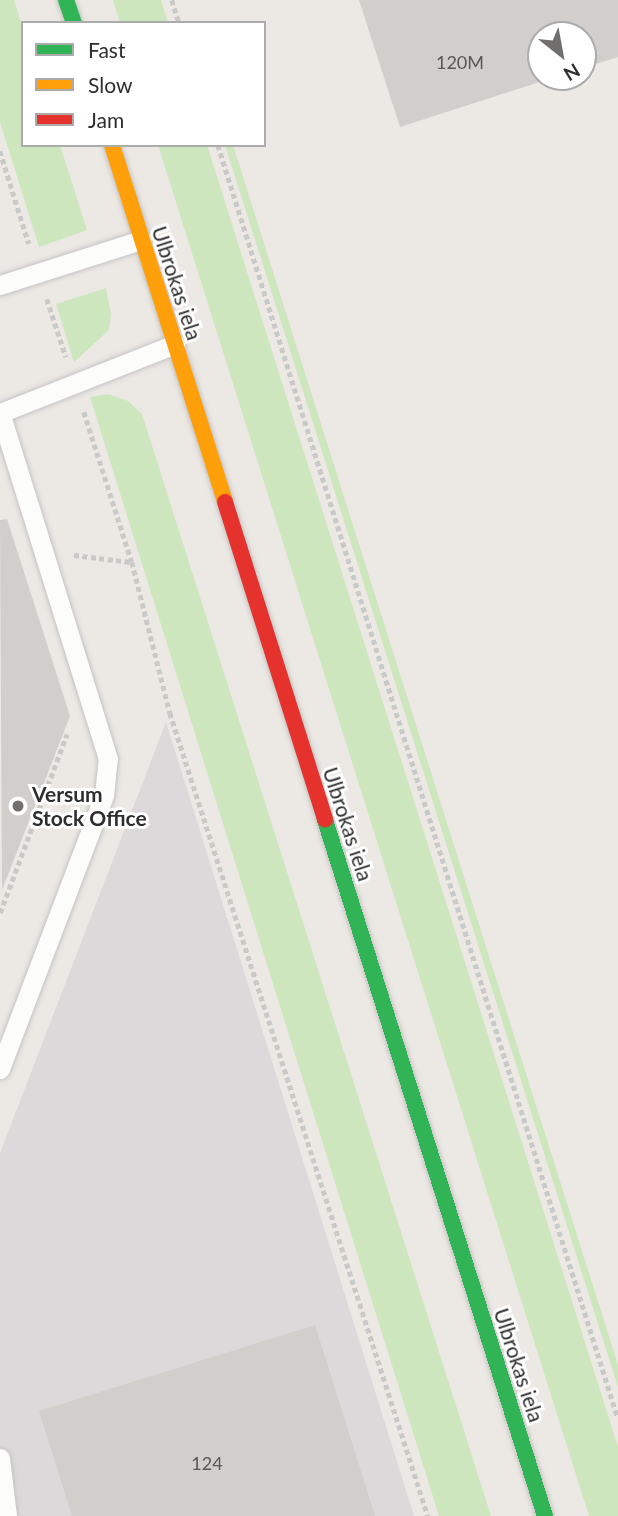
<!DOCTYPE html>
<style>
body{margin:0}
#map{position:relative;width:618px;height:1516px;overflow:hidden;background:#ece8e4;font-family:Lato,sans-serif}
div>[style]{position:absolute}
.industrial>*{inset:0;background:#dcd9db}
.green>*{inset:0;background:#cee6be}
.building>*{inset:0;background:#d1cecb}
.path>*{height:4.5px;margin-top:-2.25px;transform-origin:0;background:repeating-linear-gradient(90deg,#c9c9c8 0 5px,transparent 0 8.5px)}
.roads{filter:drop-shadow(0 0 2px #c5c4c5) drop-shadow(0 0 2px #c5c4c5)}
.lane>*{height:19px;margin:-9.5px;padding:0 9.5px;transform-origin:9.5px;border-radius:9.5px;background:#fcfcfb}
.fast>*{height:16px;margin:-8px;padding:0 8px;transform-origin:8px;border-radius:8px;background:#30b455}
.slow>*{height:16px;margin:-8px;padding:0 8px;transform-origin:8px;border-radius:8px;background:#ff9f0a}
.jam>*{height:16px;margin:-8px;padding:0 8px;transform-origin:8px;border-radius:8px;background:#e5322d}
.dots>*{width:19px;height:19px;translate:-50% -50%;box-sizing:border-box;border:4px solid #fff;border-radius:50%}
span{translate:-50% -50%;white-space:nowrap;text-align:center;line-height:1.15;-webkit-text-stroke:6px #fff;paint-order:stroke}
.number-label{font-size:18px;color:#585857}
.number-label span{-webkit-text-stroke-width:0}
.street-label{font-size:21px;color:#2e2e2e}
.poi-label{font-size:21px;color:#2e2e2e;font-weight:700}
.left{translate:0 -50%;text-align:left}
.legend{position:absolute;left:21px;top:21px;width:245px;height:126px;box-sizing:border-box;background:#fff;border:2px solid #ababab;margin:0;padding:9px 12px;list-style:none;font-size:21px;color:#2e2e2e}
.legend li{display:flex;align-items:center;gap:14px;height:35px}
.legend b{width:35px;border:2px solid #ababab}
.north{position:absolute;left:527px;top:21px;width:70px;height:70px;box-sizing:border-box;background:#fff;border:2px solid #ababab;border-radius:50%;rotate:149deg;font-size:19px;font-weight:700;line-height:28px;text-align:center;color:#2e2e2e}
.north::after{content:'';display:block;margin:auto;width:24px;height:32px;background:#706f6e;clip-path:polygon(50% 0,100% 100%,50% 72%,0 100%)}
</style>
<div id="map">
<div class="industrial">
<i style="clip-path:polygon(166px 722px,414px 1516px,0 1516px,0 1153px)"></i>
</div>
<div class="green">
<i style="clip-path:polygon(0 0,14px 0,23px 29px,23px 145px,60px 145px,87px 230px,39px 247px,0 122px)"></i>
<i style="clip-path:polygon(113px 0,161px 0,168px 23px,120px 23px)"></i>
<i style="clip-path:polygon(158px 145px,207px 145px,618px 1447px,618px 1516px,589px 1516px)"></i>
<i style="clip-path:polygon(225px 145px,233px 145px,618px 1365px,618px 1387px)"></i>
<i style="clip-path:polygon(106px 288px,111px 314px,109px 330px,74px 362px,56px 304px)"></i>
<i style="clip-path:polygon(108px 394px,128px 401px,142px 414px,491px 1516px,439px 1516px,90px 397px)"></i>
</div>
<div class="building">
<i style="clip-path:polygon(359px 0,618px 0,618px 57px,583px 68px,583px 35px,541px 35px,541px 77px,555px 77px,400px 127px)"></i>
<i style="clip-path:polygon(7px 519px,70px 716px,2px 890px,0 520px)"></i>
<i style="clip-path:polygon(315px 1325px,375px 1516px,72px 1516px,39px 1411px)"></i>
</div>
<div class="path">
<i style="left:172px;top:0;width:24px;rotate:73deg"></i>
<i style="left:218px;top:145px;width:1334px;rotate:72.56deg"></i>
<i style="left:0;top:151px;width:97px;rotate:72.7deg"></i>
<i style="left:47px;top:299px;width:61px;rotate:71.9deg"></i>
<i style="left:84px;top:412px;width:157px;rotate:72.3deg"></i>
<i style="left:132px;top:562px;width:156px;rotate:75.9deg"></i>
<i style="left:170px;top:713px;width:843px;rotate:72.19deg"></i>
<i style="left:74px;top:555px;width:57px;rotate:7deg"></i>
<i style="left:0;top:913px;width:191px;rotate:-69.5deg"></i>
</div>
<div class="roads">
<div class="lane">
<i style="left:0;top:285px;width:148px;rotate:-17.7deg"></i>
<i style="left:0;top:413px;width:188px;rotate:-21.5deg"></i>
<i style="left:0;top:1069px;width:293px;rotate:-69.2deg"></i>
<i style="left:104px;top:795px;width:36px;rotate:-84deg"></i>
<i style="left:108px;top:759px;width:362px;rotate:-107.3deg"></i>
<i style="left:0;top:1458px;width:58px;rotate:83.1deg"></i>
</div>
<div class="fast">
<i style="left:66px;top:0;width:24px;rotate:71deg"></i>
<i style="left:325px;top:820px;width:730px;rotate:72.46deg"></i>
</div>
<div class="slow">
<i style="left:112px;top:145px;width:374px;rotate:72.4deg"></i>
</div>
<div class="jam">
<i style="left:225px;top:502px;width:333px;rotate:72.5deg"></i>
</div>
</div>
<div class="dots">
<i style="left:18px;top:806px;background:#706f6e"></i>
</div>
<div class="number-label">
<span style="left:460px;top:62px">120M</span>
<span style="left:207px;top:1463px">124</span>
</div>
<div class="street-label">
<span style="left:177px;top:283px;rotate:72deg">Ulbrokas iela</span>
<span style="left:348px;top:824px;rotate:72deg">Ulbrokas iela</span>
<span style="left:519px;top:1365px;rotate:72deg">Ulbrokas iela</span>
</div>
<div class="poi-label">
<span class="left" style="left:32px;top:806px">Versum<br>Stock Office</span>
</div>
<ul class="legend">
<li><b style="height:9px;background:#30b455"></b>Fast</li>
<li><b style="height:9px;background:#ff9f0a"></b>Slow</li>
<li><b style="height:9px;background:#e5322d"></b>Jam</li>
</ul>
<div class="north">N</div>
</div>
